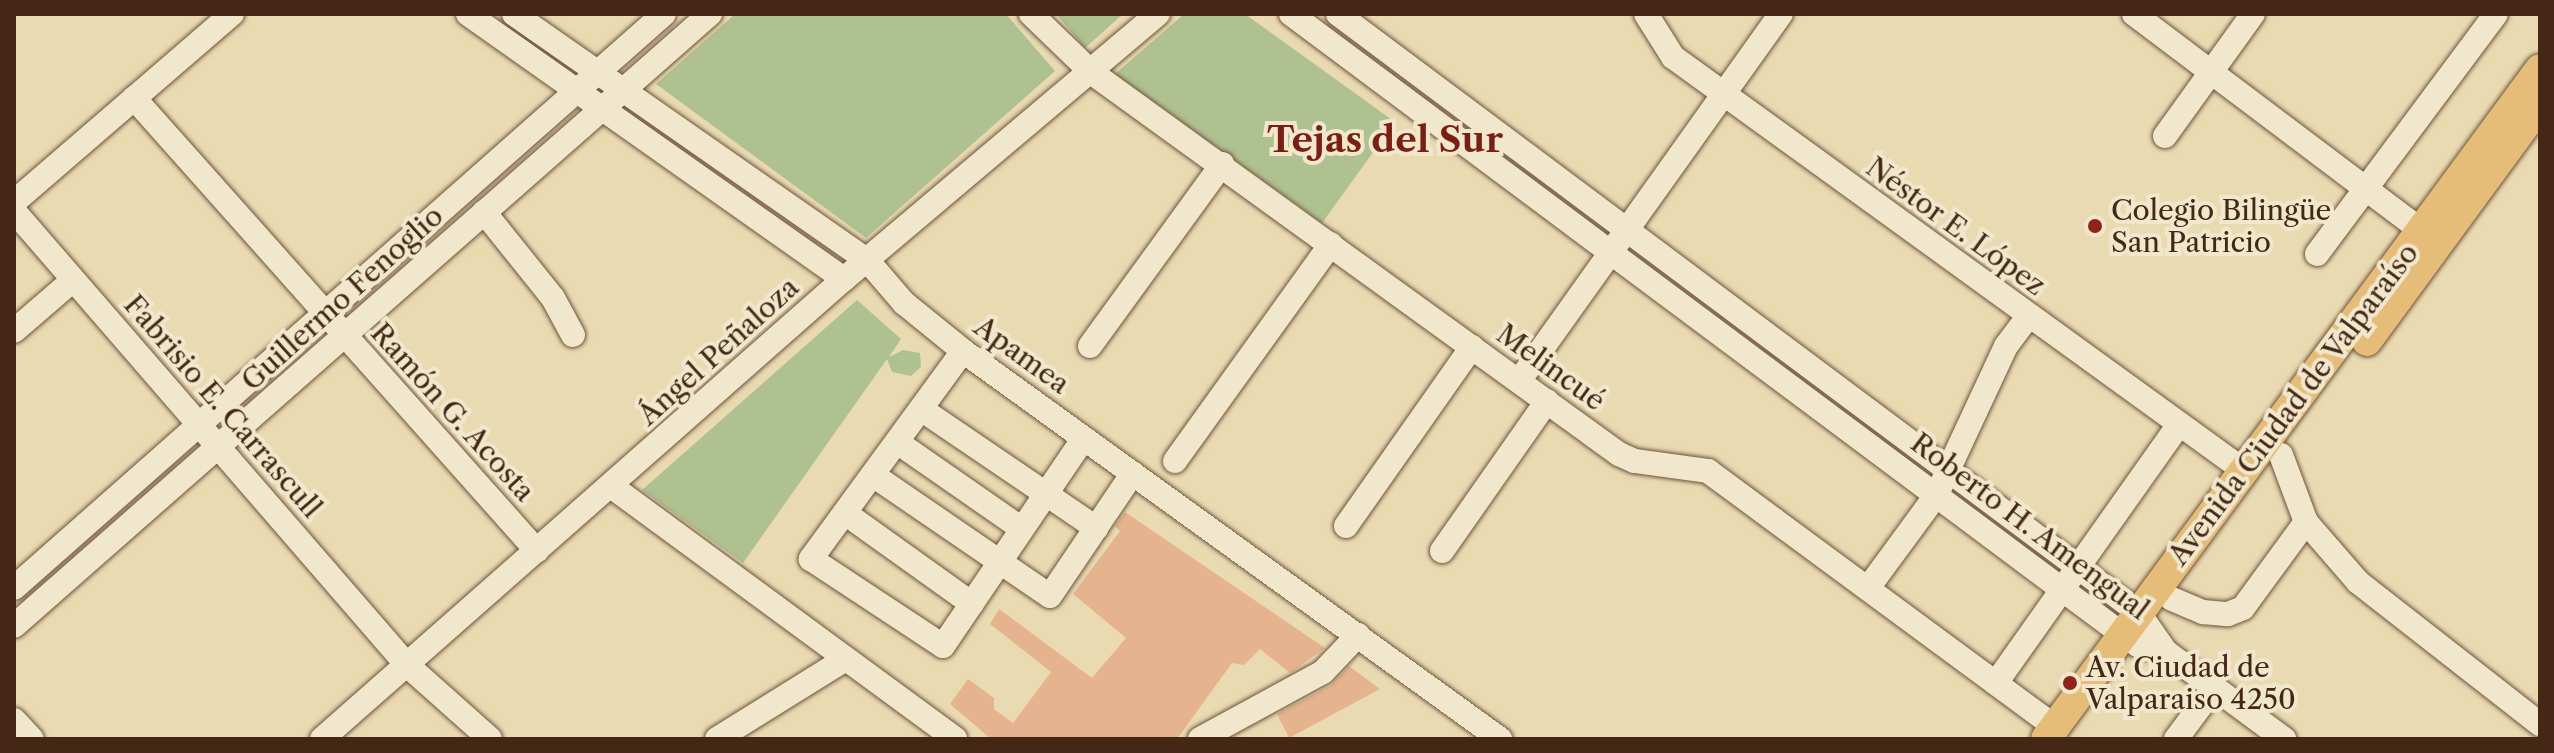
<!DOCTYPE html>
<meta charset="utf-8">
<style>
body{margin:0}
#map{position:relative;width:2554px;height:753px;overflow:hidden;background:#eadab2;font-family:"Libre Caslon Text",serif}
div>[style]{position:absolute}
.green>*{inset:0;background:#b0c191}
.building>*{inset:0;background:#e5b48f}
.roads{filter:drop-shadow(0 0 2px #6e543c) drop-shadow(0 0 2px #6e543c)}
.minor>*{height:24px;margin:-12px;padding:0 12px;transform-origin:12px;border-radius:12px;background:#f1e7cd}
.major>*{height:30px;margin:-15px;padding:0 15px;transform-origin:15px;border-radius:15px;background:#e5bd79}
.dots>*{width:22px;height:22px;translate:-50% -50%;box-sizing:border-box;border:4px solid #f1e7cd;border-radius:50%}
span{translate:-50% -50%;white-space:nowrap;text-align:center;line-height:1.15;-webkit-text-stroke:8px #f1e7cd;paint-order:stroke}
.poi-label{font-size:28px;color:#442815}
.left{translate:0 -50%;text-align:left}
.street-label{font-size:28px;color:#442815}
.district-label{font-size:36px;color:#7a1f14;font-weight:700}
.frame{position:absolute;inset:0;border:16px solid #442815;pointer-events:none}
</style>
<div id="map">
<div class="green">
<i style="clip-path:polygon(735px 14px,1006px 14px,1055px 71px,866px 238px,656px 84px)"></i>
<i style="clip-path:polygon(1056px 14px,1123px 14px,1085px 48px)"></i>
<i style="clip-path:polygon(1184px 14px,1245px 14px,1395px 122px,1322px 223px,1115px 74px)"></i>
<i style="clip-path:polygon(857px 300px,901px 339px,889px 357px,903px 350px,920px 353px,921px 367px,911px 376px,892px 372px,887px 359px,743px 563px,642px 490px)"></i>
</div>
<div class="building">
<i style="clip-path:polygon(1125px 512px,1325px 648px,1290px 673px,1260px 649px,1244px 665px,1232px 663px,1177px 739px,991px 739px,950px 704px,968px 679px,994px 698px,994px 709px,1013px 723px,1051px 672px,990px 624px,999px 609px,1092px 678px,1126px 638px,1073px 594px,1120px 531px,1115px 526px)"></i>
<i style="clip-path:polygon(1349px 666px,1380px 689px,1289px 738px,1277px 714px,1331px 685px)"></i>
</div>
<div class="roads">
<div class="minor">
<i style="left:468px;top:14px;width:460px;rotate:35.2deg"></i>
<i style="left:514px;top:14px;width:430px;rotate:34.9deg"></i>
<i style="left:867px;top:260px;width:57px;rotate:49.3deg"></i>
<i style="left:904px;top:303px;width:76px;rotate:39.1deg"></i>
<i style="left:963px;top:351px;width:663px;rotate:35.85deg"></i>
<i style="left:1031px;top:14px;width:83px;rotate:44deg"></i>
<i style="left:1091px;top:72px;width:652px;rotate:35.89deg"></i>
<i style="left:1619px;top:454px;width:17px;rotate:24deg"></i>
<i style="left:1635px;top:461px;width:74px;rotate:7.8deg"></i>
<i style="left:1708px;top:471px;width:431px;rotate:36.4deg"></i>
<i style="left:1291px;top:14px;width:1037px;rotate:36.73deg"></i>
<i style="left:2122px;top:634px;width:19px;rotate:35deg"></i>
<i style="left:2138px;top:645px;width:29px;rotate:14deg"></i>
<i style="left:2166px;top:652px;width:147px;rotate:36.4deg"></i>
<i style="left:1338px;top:14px;width:999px;rotate:36.78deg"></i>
<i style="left:2138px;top:612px;width:49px;rotate:55deg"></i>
<i style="left:1646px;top:14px;width:51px;rotate:57.9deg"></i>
<i style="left:1673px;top:57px;width:707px;rotate:35.91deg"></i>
<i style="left:2134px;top:14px;width:377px;rotate:37deg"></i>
<i style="left:134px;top:98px;width:606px;rotate:48.34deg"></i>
<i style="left:2165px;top:136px;width:150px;rotate:-54.2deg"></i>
<i style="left:14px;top:202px;width:288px;rotate:-40.8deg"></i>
<i style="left:14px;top:211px;width:600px;rotate:49.12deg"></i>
<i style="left:407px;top:665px;width:111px;rotate:41.7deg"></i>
<i style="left:484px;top:212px;width:110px;rotate:51.3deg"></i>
<i style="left:553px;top:298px;width:42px;rotate:61.6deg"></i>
<i style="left:2317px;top:254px;width:299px;rotate:-53.3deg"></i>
<i style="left:14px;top:331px;width:78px;rotate:-40.8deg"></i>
<i style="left:1090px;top:346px;width:225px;rotate:-54deg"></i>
<i style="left:963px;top:351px;width:258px;rotate:126.2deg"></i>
<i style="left:811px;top:559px;width:158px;rotate:33.4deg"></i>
<i style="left:943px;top:646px;width:251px;rotate:-55.9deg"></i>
<i style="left:1519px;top:381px;width:451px;rotate:-54.5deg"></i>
<i style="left:921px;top:409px;width:212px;rotate:34.2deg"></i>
<i style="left:897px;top:442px;width:152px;rotate:34.8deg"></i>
<i style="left:2281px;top:455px;width:72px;rotate:69.5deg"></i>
<i style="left:2306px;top:522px;width:79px;rotate:49.1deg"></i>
<i style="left:2358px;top:582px;width:231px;rotate:38deg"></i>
<i style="left:1175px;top:461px;width:267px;rotate:-54.3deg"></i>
<i style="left:873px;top:475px;width:214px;rotate:34.4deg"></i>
<i style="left:1050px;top:596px;width:148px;rotate:-56deg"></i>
<i style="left:611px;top:486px;width:427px;rotate:36.3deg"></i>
<i style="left:845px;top:513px;width:156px;rotate:35.6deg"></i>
<i style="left:1346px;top:526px;width:219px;rotate:-54.9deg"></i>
<i style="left:1442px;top:551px;width:183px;rotate:-55deg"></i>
<i style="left:14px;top:588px;width:867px;rotate:-41.45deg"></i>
<i style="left:1868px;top:588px;width:117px;rotate:-53.7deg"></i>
<i style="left:1937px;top:494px;width:163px;rotate:-65deg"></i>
<i style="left:2006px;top:346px;width:38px;rotate:-53deg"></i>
<i style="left:2172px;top:599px;width:34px;rotate:23deg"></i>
<i style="left:2203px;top:612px;width:25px;rotate:5deg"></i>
<i style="left:2228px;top:614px;width:16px;rotate:-22deg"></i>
<i style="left:2243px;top:608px;width:107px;rotate:-53.8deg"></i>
<i style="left:14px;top:626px;width:927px;rotate:-41.33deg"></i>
<i style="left:1996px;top:683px;width:316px;rotate:-54.7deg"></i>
<i style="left:14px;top:720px;width:26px;rotate:47deg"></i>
<i style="left:322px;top:739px;width:696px;rotate:-41.39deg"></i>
<i style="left:844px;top:279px;width:411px;rotate:-40.2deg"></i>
<i style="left:717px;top:739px;width:150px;rotate:-31.9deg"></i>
<i style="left:1200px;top:739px;width:140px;rotate:-28.6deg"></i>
<i style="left:1323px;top:672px;width:51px;rotate:-46.6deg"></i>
<i style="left:2176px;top:739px;width:64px;rotate:-53.3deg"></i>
</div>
<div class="major">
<i style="left:2367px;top:341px;width:293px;rotate:-53.8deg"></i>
<i style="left:2046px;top:739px;width:832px;rotate:-53.6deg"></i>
</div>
</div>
<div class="dots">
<i style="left:2095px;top:226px;background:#8f2418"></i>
<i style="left:2070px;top:683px;background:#8f2418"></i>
</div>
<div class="poi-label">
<span class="left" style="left:2111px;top:226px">Colegio Bilingüe<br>San Patricio</span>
<span class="left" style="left:2086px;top:683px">Av. Ciudad de<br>Valparaiso 4250</span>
</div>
<div class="street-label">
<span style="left:1956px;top:226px;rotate:36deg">Néstor E. López</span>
<span style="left:342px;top:298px;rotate:-42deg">Guillermo Fenoglio</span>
<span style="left:718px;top:351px;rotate:-42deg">Ángel Peñaloza</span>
<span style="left:1022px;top:355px;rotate:36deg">Apamea</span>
<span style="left:1551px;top:367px;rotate:36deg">Melincué</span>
<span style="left:2293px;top:404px;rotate:-53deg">Avenida Ciudad de Valparaíso</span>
<span style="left:223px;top:406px;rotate:49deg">Fabrisio E. Carrascull</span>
<span style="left:453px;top:412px;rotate:48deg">Ramón G. Acosta</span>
<span style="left:2030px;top:526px;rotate:37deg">Roberto H. Amengual</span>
</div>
<div class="district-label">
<span style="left:1385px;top:140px">Tejas del Sur</span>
</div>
<div class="frame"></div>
</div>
